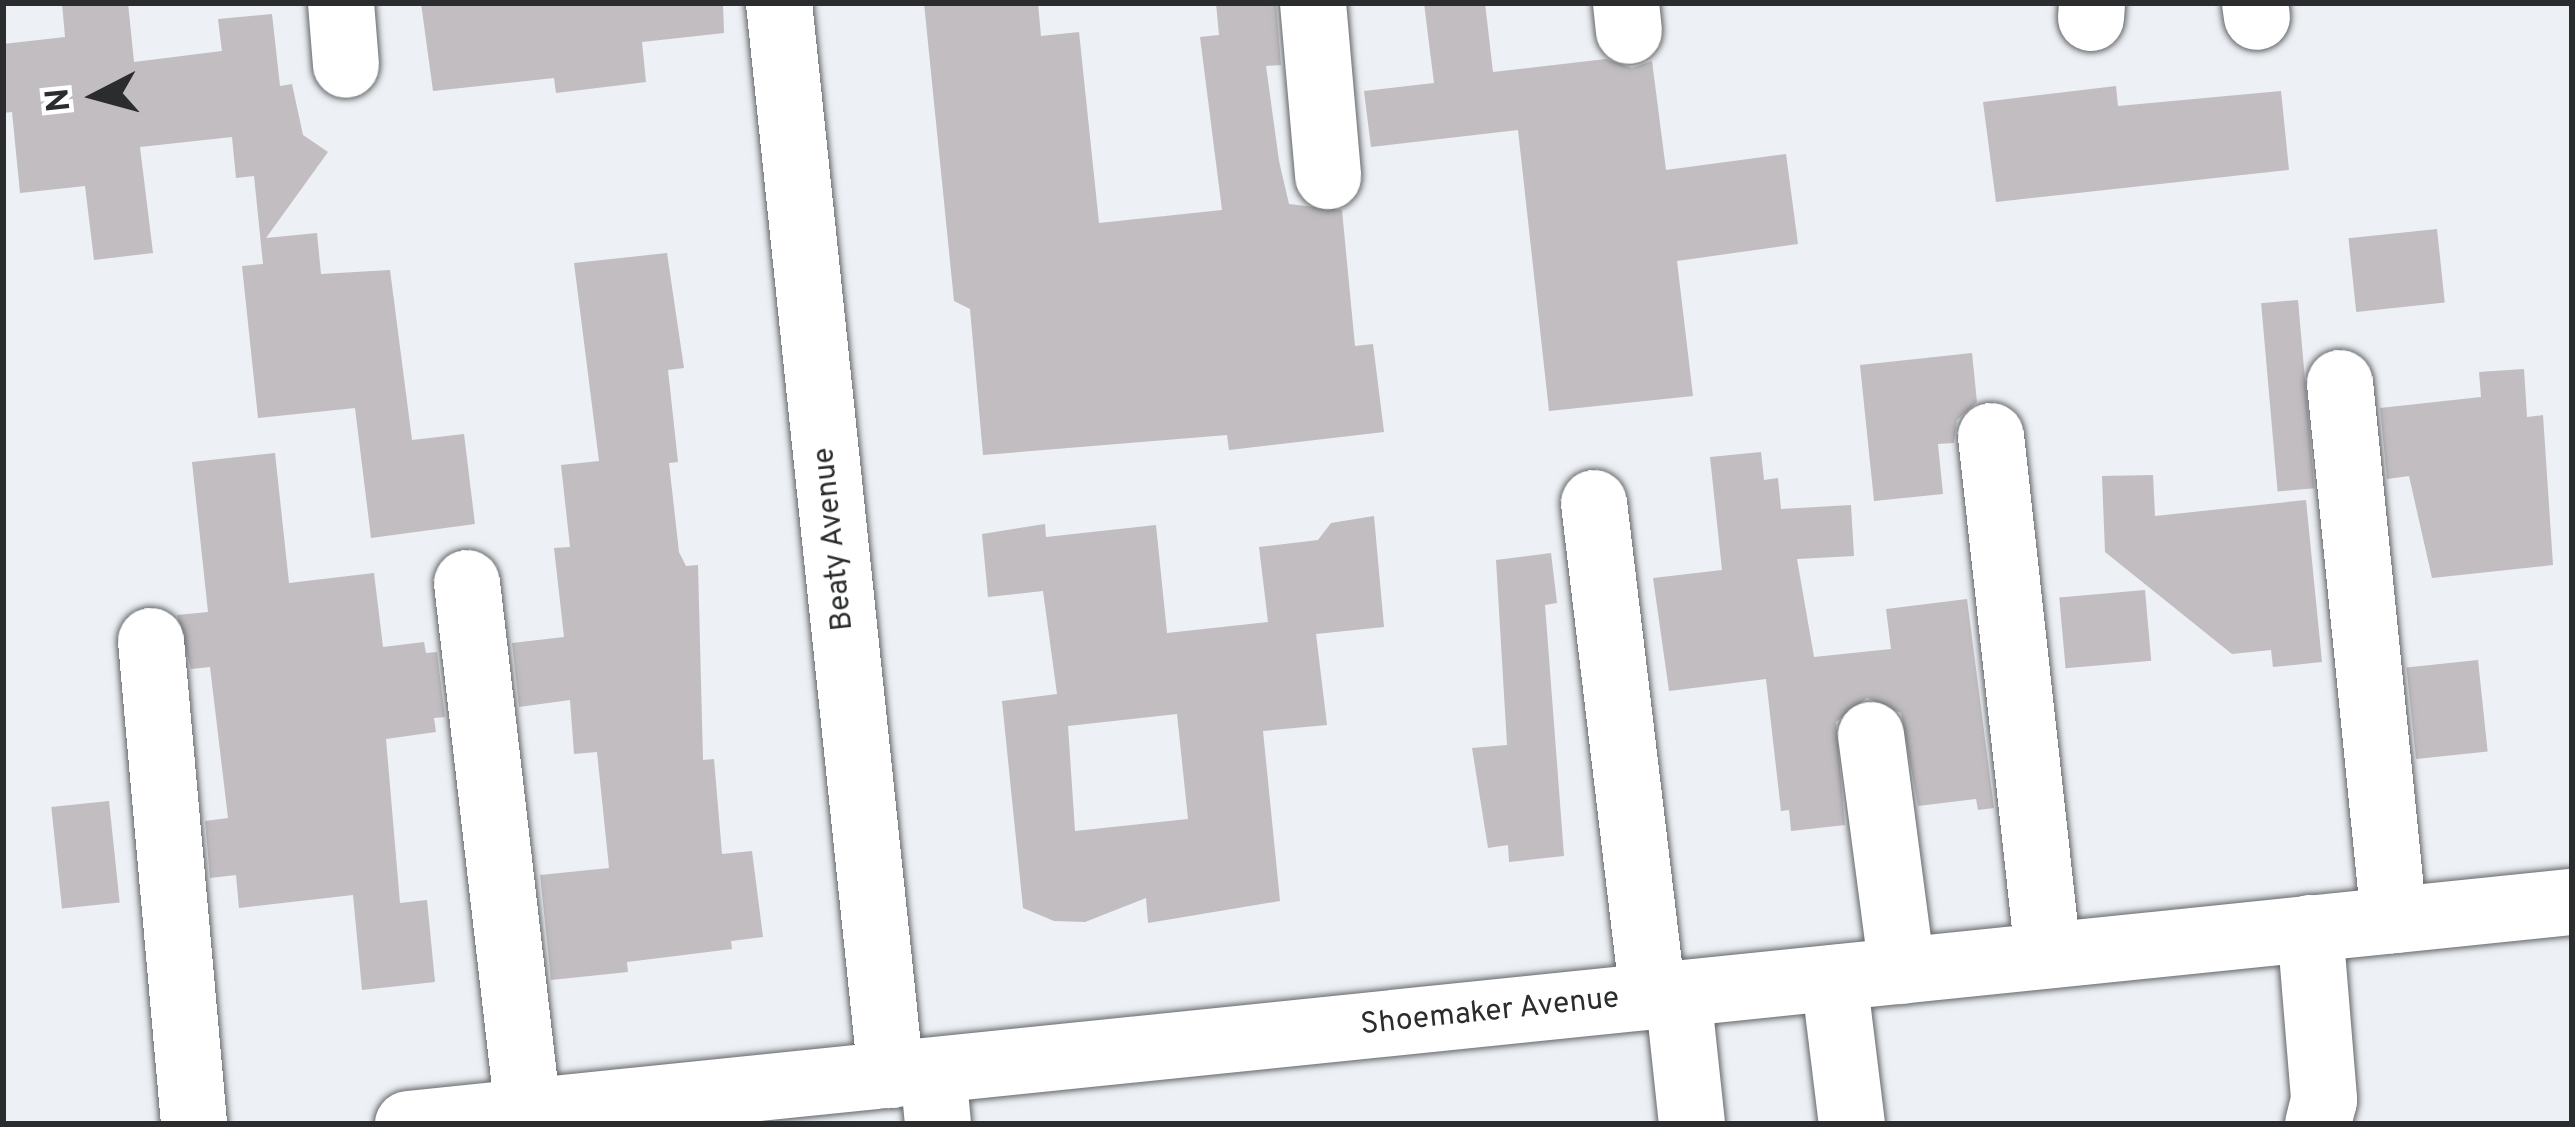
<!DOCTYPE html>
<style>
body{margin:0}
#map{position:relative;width:2575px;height:1127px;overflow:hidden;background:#edf0f4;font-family:Overpass,sans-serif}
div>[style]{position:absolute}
.building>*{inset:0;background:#c1bdc1;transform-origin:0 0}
.roads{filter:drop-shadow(0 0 3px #64676a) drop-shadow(0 0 3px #64676a)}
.minor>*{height:66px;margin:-33px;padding:0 33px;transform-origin:33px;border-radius:33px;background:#fff}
.major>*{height:66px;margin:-33px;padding:0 33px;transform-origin:33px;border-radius:33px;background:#fff}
span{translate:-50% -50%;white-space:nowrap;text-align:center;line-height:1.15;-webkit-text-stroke:9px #fff;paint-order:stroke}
.street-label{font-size:30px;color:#2a2c2d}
.frame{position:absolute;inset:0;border:6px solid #2a2c2d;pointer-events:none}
.north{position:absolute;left:36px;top:36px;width:120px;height:120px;-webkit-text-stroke:9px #fff;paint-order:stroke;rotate:264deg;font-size:33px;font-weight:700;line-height:48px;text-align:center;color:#2a2c2d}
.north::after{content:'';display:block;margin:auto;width:42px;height:54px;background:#2a2c2d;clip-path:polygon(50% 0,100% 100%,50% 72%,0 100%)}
</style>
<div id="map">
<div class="building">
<i style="clip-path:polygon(62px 3px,128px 3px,134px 62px,222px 51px,218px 19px,272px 14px,280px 86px,292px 84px,303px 135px,328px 152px,266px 238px,317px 233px,321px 274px,390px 270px,412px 440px,464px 434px,475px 524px,371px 538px,355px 408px,258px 418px,242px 266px,263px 264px,254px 176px,236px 178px,232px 137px,140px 147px,153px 253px,94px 260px,85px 186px,20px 193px,12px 112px,3px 113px,3px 44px,65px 37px)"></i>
<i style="clip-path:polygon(421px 3px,723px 3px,724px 33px,642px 42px,646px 82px,556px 93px,554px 78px,433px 91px)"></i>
<i style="clip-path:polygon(924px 3px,1038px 3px,1041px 36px,1079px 32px,1099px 223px,1222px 210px,1200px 37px,1219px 35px,1216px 3px,1276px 3px,1281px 65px,1266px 66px,1279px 161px,1289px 204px,1342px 210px,1355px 346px,1373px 344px,1384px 432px,1229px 450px,1227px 435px,983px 455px,970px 309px,954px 301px)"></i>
<i style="clip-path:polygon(1424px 3px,1485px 3px,1493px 72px,1606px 59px,1632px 68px,1652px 61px,1666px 170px,1786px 154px,1798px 244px,1677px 261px,1693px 396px,1549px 411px,1518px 130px,1371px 147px,1364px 91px,1434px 83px)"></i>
<i style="clip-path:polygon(2116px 86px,2118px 106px,2281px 91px,2289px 170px,1996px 202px,1983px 102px)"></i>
<i style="left:2437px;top:229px;width:74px;height:89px;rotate:84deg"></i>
<i style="clip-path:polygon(667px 253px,684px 368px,668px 370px,678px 462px,669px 463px,679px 552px,686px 566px,698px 565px,703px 760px,714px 759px,722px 854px,752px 851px,763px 937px,731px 941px,732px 949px,627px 962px,628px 972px,551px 980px,540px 875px,609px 868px,597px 752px,574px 754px,570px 700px,519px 707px,512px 643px,564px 637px,554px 548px,570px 547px,561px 465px,599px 461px,574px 263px)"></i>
<i style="left:2298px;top:300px;width:189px;height:37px;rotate:85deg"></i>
<i style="clip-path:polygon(1972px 353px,1977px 402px,1957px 420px,1954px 443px,1938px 444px,1943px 494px,1874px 501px,1860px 365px)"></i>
<i style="clip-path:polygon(2524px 369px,2527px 417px,2543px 415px,2553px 565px,2432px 578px,2409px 476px,2387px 479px,2380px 408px,2481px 397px,2479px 372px)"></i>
<i style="clip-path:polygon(1761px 452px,1764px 480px,1778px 478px,1781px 509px,1851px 505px,1854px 556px,1797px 559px,1814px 657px,1891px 649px,1886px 609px,1967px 599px,1994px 808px,1978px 810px,1976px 799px,1918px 806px,1901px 713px,1867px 698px,1836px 722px,1845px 825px,1791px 831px,1789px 810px,1781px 811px,1766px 679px,1669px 691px,1653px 578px,1722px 570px,1710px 457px)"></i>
<i style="clip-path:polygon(275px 453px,289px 583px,374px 573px,383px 647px,424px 642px,426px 653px,437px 652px,445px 717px,434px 718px,436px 732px,386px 739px,400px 903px,427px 900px,435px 982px,362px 990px,353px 895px,239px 908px,236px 875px,210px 878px,205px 821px,228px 818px,210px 667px,191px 669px,177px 615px,208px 612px,192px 462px)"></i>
<i style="clip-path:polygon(2153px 475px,2155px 516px,2306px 500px,2322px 662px,2273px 667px,2271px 650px,2232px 654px,2105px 552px,2102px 476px)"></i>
<i style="clip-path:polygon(evenodd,1374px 516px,1384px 627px,1316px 634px,1327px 725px,1263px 731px,1280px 901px,1148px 923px,1146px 898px,1085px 922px,1054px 921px,1023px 908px,1002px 701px,1057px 694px,1043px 591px,988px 597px,982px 534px,1045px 524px,1046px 537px,1156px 525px,1167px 633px,1268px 622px,1259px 547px,1318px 540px,1331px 523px,1374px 516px,1177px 714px,1188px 819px,1075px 831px,1068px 726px,1177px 714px)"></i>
<i style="clip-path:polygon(1551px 553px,1557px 603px,1545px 605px,1564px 856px,1509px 862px,1508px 845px,1488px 848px,1472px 748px,1507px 745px,1496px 560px)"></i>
<i style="left:2145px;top:590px;width:71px;height:86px;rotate:85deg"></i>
<i style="left:2478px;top:660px;width:92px;height:72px;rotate:84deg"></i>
<i style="left:109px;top:801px;width:102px;height:58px;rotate:84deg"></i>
</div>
<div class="roads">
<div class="minor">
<i style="left:341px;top:3px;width:62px;rotate:85.4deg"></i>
<i style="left:779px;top:3px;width:1078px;rotate:84.04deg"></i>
<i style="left:1313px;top:3px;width:174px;rotate:85deg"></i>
<i style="left:1626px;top:3px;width:28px;rotate:84deg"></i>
<i style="left:2255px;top:3px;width:14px;rotate:82deg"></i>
<i style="left:2091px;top:18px;width:15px;rotate:-86deg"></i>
<i style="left:2340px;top:383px;width:540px;rotate:84.26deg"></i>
<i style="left:1991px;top:436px;width:522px;rotate:83.73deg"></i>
<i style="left:1594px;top:503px;width:497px;rotate:83.2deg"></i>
<i style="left:467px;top:583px;width:533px;rotate:83.42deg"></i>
<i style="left:151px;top:641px;width:485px;rotate:84.9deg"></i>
<i style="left:1871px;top:735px;width:238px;rotate:82.5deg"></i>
<i style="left:2310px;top:928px;width:173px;rotate:85.3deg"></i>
<i style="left:2324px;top:1100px;width:25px;rotate:104deg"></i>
<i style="left:1834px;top:978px;width:147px;rotate:83deg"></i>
<i style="left:1678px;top:993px;width:132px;rotate:83.9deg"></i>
<i style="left:933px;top:1071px;width:53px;rotate:84.6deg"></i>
</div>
<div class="major">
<i style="left:408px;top:1124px;width:2175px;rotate:-5.86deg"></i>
</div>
</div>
<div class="street-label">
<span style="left:835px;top:539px;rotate:-96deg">Beaty Avenue</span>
<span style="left:1490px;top:1013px;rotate:-6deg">Shoemaker Avenue</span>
</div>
<div class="frame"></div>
<div class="north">N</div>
</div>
